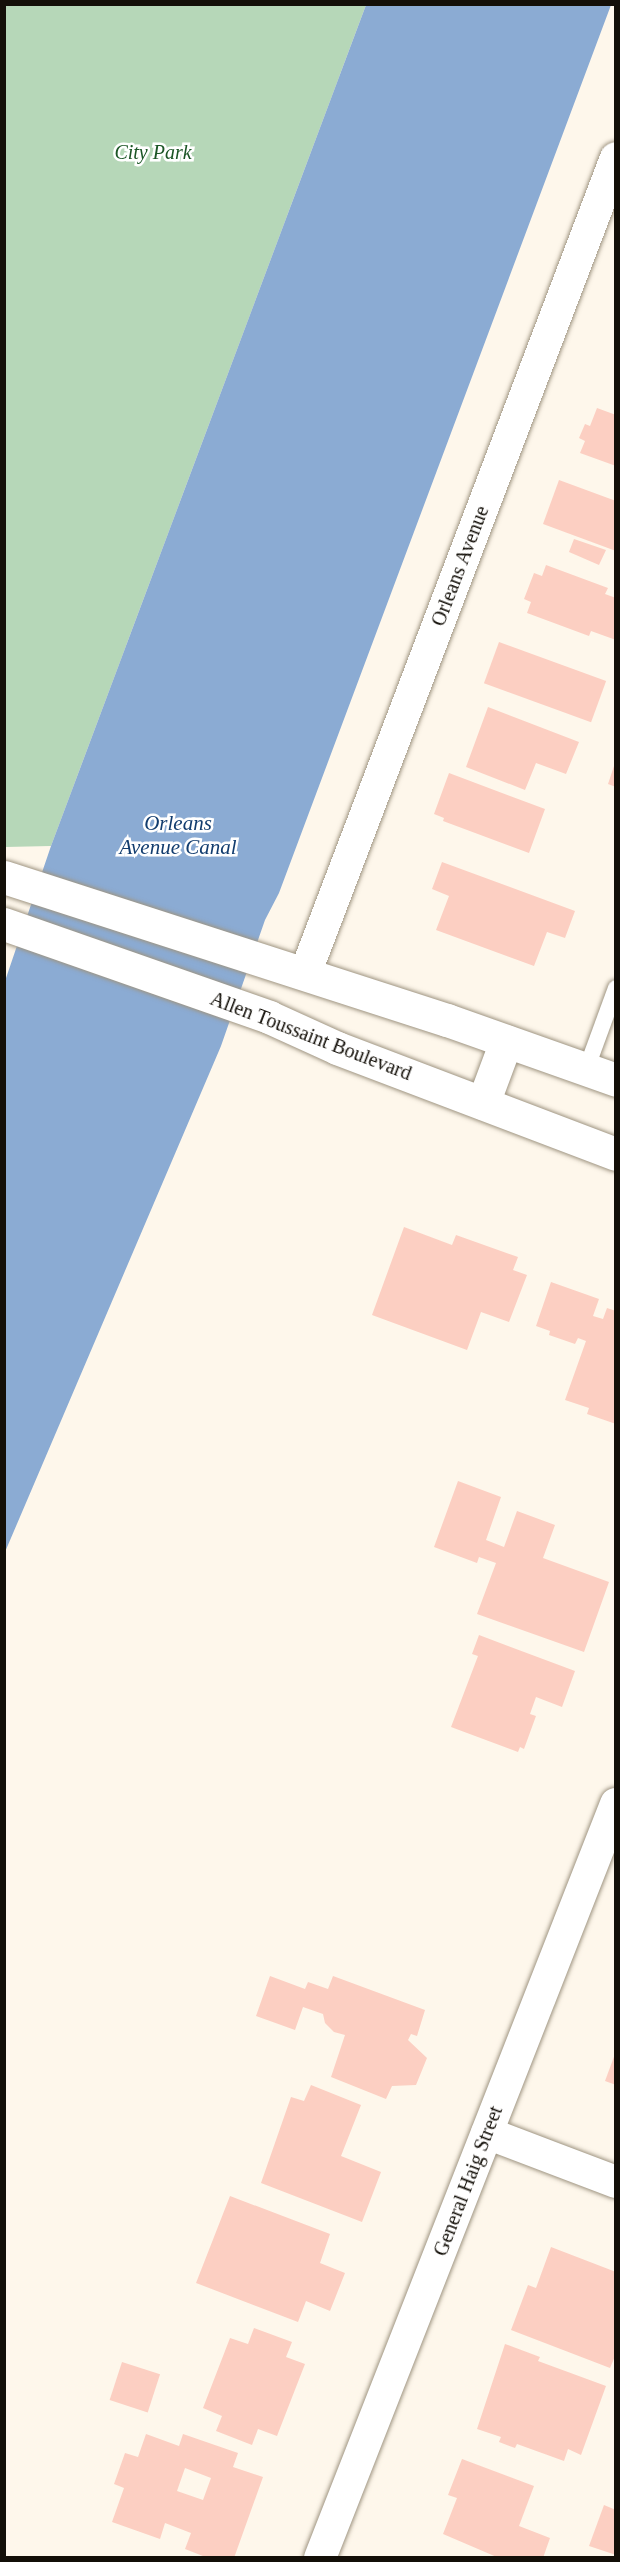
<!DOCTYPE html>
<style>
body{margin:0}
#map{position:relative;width:620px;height:2562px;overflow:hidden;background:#fef7eb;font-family:"Times New Roman",serif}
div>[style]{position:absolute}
.green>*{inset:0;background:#b6d7b8}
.water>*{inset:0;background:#8babd3}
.building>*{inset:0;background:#fccfc2;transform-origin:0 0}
.roads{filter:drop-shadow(0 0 2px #9f9582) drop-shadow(0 0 2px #9f9582)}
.service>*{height:16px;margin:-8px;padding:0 8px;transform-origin:8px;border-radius:8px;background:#fff}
.minor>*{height:32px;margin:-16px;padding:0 16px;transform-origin:16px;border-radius:16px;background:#fff}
.secondary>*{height:33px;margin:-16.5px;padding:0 16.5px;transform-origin:16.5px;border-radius:16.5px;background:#fff}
span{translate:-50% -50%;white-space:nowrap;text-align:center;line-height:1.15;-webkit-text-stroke:5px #fff;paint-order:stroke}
.park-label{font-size:20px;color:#1b5525;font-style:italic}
.street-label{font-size:20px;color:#130f08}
.water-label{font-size:21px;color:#123d6f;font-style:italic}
.frame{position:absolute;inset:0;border:6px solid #130f08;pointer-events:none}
</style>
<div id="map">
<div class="green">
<i style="clip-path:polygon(4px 5px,366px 5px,51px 846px,5px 847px)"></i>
</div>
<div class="water">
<i style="clip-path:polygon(366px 5px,611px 5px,279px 893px,265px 920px,221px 1046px,5px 1552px,5px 981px,51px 846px)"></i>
</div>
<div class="building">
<i style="clip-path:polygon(597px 408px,616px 415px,616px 466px,580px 453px,585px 441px,579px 438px,585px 424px,590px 426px)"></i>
<i style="clip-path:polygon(559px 480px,616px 501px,616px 551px,543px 524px)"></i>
<i style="clip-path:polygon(574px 539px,606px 550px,599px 565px,569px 552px)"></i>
<i style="clip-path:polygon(546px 565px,608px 588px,605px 594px,616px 598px,616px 640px,591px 631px,589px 636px,527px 613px,531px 602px,524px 599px,534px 573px,542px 576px)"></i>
<i style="left:499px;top:642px;width:114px;height:44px;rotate:20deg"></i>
<i style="clip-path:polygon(488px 707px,579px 742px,566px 774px,536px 763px,525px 790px,466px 767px)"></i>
<i style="clip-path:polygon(615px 763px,616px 763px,616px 787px,608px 784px)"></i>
<i style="clip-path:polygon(449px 773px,545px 809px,529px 853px,443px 821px,444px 818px,434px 814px)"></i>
<i style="clip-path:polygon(442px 862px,575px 911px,565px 938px,547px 932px,534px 966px,436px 930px,449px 896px,432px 889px)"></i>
<i style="clip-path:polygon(404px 1227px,452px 1245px,456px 1235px,518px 1257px,513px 1270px,527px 1275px,509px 1322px,481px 1312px,467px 1350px,372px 1315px)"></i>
<i style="clip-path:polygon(551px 1282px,599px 1299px,593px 1316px,603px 1319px,607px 1308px,616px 1311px,616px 1424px,587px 1414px,589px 1408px,565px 1400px,586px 1341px,578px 1338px,575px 1344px,549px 1335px,550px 1331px,536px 1326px)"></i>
<i style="clip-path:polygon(458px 1481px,501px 1497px,486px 1540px,504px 1547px,517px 1511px,555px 1525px,543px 1558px,609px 1582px,584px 1652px,477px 1614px,496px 1563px,479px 1557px,477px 1563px,434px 1547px)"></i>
<i style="clip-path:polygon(479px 1635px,575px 1671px,562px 1707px,536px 1697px,530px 1714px,536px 1716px,524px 1749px,520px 1747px,518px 1752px,451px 1727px,478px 1656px,472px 1654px)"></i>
<i style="clip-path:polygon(270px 1976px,305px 1989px,308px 1982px,328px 1989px,333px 1976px,425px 2010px,417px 2036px,411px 2034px,408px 2040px,427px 2058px,416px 2085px,392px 2086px,386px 2099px,331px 2077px,345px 2035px,334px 2032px,325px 2023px,323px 2014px,303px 2007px,295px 2030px,256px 2016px)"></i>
<i style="clip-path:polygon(615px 2054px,616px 2054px,616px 2085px,605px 2081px)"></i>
<i style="clip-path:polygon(311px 2085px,361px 2105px,341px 2156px,381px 2172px,362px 2222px,261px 2183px,291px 2097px,304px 2101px)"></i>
<i style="clip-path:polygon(230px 2196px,330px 2234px,320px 2263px,345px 2273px,330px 2311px,306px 2301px,298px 2322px,196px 2283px)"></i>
<i style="clip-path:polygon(551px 2247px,616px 2272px,616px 2354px,610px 2368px,511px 2330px,528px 2285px,536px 2288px)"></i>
<i style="clip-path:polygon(254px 2328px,292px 2342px,286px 2357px,305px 2364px,277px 2436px,258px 2429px,252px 2445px,216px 2431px,222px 2416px,203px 2408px,230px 2338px,248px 2344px)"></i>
<i style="clip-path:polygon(505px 2344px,540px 2357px,538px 2361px,606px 2386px,581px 2455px,568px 2449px,564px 2461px,517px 2444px,515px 2448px,499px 2442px,501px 2437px,477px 2429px)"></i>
<i style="left:122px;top:2362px;width:40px;height:40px;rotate:18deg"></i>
<i style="clip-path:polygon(evenodd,146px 2434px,179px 2446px,183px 2434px,238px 2453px,233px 2467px,263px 2477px,234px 2558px,208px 2558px,185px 2549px,191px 2533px,165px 2523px,160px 2539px,112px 2522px,124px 2488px,114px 2484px,125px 2453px,138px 2457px,146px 2434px,185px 2468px,211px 2478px,203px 2500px,177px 2491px,185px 2468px)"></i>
<i style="clip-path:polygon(462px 2459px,534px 2486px,519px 2526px,550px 2538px,543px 2558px,499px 2558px,443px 2534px,457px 2498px,448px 2495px)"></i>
<i style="clip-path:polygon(604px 2505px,616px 2510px,616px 2555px,589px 2546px)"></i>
</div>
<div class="roads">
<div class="service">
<i style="left:586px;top:1070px;width:87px;rotate:-69.9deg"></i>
</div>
<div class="minor">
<i style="left:305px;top:974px;width:873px;rotate:-69.14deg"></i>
<i style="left:487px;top:2133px;width:138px;rotate:20.8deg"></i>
<i style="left:320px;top:2558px;width:810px;rotate:-68.57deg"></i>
</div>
<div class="secondary">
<i style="left:4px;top:877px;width:466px;rotate:17.9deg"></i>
<i style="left:447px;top:1020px;width:179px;rotate:19.5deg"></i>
<i style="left:4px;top:924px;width:281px;rotate:19.3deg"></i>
<i style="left:269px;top:1017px;width:75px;rotate:24.5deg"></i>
<i style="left:337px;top:1048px;width:298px;rotate:20.8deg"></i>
<i style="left:483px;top:1103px;width:66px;rotate:-69.6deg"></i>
</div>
</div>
<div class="park-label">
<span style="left:153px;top:152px">City Park</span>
</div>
<div class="street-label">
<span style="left:460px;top:566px;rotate:-69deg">Orleans Avenue</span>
<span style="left:311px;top:1036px;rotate:21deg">Allen Toussaint Boulevard</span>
<span style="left:468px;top:2181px;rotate:-69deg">General Haig Street</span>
</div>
<div class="water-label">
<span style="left:178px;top:835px">Orleans<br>Avenue Canal</span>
</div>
<div class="frame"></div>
</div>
